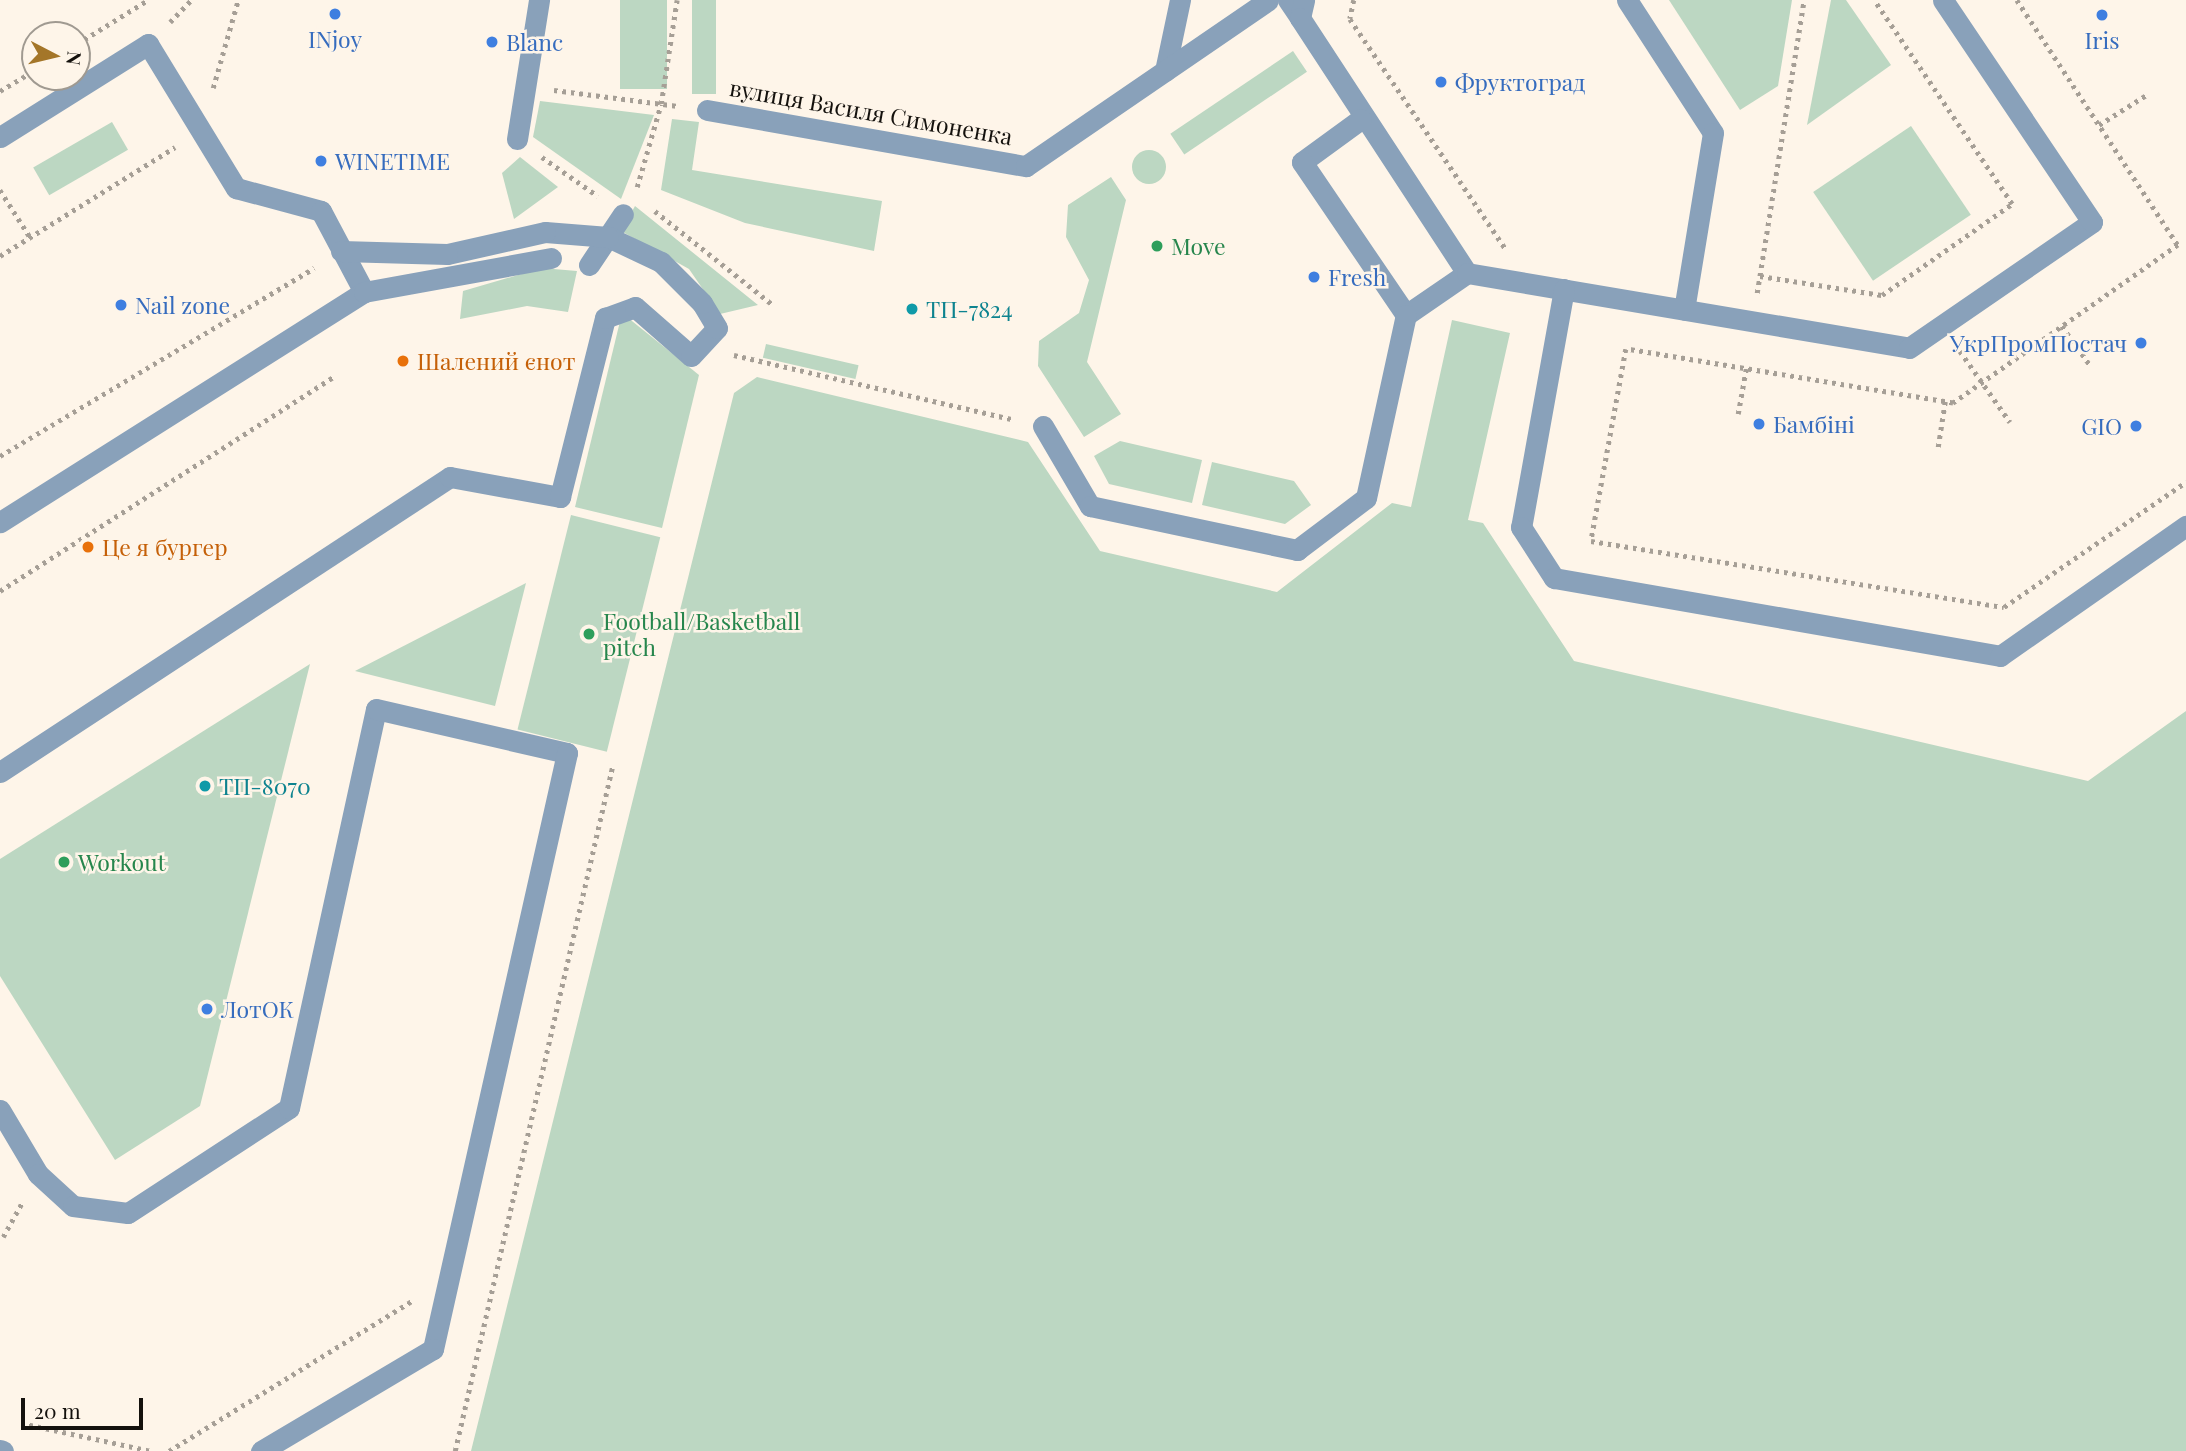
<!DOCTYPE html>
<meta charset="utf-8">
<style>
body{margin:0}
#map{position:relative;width:2186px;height:1451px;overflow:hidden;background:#fef5e9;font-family:"Playfair Display",serif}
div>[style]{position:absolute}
.green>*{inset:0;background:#bcd7c2;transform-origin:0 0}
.round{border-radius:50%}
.path>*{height:4.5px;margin-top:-2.25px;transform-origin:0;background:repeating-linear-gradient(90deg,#a69f96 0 3.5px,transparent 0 8.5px)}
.minor>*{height:21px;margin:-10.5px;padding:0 10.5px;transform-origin:10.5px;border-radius:10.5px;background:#89a1ba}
.dots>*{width:19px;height:19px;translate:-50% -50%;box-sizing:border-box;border:4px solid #fef5e9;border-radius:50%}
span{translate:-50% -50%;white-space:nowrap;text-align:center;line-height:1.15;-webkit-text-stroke:5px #fef5e9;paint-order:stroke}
.shop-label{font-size:23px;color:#366cbe}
.left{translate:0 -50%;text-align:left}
.right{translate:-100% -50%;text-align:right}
.street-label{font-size:23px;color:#14110d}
.leisure-label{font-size:23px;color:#27864d}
.culture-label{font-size:23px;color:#0d838f}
.food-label{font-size:23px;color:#c56008}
.north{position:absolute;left:21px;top:21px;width:70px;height:70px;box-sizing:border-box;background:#fef5e9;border:2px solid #a09a91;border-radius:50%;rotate:97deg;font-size:19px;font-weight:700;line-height:28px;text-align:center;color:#14110d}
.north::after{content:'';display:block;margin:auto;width:24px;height:32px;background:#a47629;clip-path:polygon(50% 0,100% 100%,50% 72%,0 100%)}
.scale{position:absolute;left:21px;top:1398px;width:122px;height:32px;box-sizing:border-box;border:4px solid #14110d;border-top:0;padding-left:9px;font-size:21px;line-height:24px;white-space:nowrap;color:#14110d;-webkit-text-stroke:5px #fef5e9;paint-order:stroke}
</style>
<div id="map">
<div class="green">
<i style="left:620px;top:0;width:47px;height:89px"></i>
<i style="left:692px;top:0;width:24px;height:94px"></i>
<i style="clip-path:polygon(1669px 0,1792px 0,1778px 86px,1740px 110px)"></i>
<i style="clip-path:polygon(1831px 0,1846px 0,1891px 65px,1807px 125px)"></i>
<i style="left:1293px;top:51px;width:25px;height:148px;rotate:56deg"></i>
<i style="clip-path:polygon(540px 101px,654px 115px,621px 199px,533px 137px)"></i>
<i style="clip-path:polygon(672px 119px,699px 122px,692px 170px,882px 201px,874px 251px,745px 223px,661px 190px)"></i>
<i style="left:112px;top:122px;width:32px;height:91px;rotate:60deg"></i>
<i style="left:1911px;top:126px;width:107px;height:118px;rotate:56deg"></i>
<i class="round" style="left:1132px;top:150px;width:34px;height:34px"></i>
<i style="clip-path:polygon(520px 157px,558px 187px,514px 219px,502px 173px)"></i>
<i style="clip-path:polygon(1111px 177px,1126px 200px,1087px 362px,1121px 414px,1084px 437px,1038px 366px,1039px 341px,1079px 313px,1089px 280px,1066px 237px,1068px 205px)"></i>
<i style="clip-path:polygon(635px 206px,758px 305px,720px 314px,689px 269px,621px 231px)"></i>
<i style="clip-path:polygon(542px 268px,577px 271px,568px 312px,527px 306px,460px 319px,463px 291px)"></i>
<i style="clip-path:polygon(622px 313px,699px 375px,662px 528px,575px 507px)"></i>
<i style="clip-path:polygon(1452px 320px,1510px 333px,1468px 520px,1483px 523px,1574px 661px,2088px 781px,2186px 711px,2186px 1451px,471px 1451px,734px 393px,757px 377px,1028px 442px,1100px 551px,1277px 592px,1392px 503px,1411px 507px)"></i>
<i style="left:766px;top:344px;width:95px;height:14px;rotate:13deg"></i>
<i style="clip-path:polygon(1120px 441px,1202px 460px,1192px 503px,1109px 484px,1094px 456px)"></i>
<i style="clip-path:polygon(1212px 462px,1294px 481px,1311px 505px,1285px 524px,1202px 505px)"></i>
<i style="left:571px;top:515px;width:92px;height:221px;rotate:14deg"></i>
<i style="clip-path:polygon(526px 583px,495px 706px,355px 671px)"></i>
<i style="clip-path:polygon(310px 664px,200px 1106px,115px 1160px,0 976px,0 859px)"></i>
</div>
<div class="path">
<i style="left:1354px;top:0;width:19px;rotate:102deg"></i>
<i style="left:1350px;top:19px;width:277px;rotate:55.9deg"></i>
<i style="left:2017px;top:0;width:293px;rotate:56.7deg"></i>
<i style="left:2178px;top:245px;width:275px;rotate:144.9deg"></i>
<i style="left:1953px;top:403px;width:331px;rotate:-170.6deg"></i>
<i style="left:1626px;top:349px;width:195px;rotate:100.3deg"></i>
<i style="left:1591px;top:541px;width:418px;rotate:9.1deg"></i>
<i style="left:2004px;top:607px;width:221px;rotate:-34.5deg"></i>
<i style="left:170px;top:22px;width:30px;rotate:-46deg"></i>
<i style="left:77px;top:44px;width:84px;rotate:-31.8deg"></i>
<i style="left:213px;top:88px;width:91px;rotate:-74.1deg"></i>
<i style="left:554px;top:90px;width:125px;rotate:7.4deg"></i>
<i style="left:0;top:91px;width:41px;rotate:-31deg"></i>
<i style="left:2099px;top:125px;width:58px;rotate:-32.3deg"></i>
<i style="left:542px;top:157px;width:68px;rotate:34.9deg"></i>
<i style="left:637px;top:187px;width:86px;rotate:-73.9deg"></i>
<i style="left:661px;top:104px;width:105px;rotate:-81.3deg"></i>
<i style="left:0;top:190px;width:56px;rotate:57.4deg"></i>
<i style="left:655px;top:211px;width:151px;rotate:38.5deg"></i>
<i style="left:0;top:256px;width:206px;rotate:-31.9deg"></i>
<i style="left:1760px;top:276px;width:123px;rotate:8.9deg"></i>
<i style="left:1882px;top:295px;width:159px;rotate:-35deg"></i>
<i style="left:2012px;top:204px;width:246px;rotate:-124.1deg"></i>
<i style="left:1757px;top:293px;width:297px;rotate:-80.9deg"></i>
<i style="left:2062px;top:326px;width:48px;rotate:54.3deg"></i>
<i style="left:1960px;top:351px;width:87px;rotate:54.8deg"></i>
<i style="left:734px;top:355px;width:288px;rotate:13deg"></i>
<i style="left:1738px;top:414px;width:46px;rotate:-79.9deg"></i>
<i style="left:1938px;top:447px;width:46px;rotate:-81.2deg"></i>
<i style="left:0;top:456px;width:366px;rotate:-30.9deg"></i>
<i style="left:0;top:591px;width:398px;rotate:-32.7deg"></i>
<i style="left:3px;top:1237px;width:39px;rotate:-61deg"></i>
<i style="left:21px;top:1423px;width:134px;rotate:12.1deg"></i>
<i style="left:169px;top:1451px;width:286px;rotate:-31.7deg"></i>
<i style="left:455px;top:1451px;width:705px;rotate:-77.05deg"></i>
</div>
<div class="minor">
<i style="left:1288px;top:0;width:22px;rotate:56deg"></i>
<i style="left:1300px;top:18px;width:18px;rotate:-77deg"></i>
<i style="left:1627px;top:0;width:158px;rotate:57.1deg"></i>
<i style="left:1713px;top:133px;width:179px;rotate:99.3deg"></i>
<i style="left:1300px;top:18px;width:305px;rotate:56.8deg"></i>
<i style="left:1165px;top:71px;width:73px;rotate:-78.1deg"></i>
<i style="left:707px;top:110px;width:324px;rotate:10deg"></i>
<i style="left:1026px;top:166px;width:293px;rotate:-34.4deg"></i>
<i style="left:1361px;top:119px;width:73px;rotate:143.9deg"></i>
<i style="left:1302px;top:162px;width:185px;rotate:55.8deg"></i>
<i style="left:1406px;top:315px;width:74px;rotate:-34.5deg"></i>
<i style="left:1467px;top:273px;width:448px;rotate:9.6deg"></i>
<i style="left:1909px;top:348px;width:222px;rotate:-34.5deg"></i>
<i style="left:2092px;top:222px;width:267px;rotate:-123.9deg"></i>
<i style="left:0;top:137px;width:175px;rotate:-32.1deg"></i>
<i style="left:148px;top:44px;width:169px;rotate:58.6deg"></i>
<i style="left:236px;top:188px;width:88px;rotate:15.1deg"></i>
<i style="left:321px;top:211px;width:92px;rotate:62deg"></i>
<i style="left:364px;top:292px;width:431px;rotate:147.7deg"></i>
<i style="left:517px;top:139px;width:141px;rotate:-81deg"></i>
<i style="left:589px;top:265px;width:61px;rotate:-56.3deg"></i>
<i style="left:1564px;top:289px;width:242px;rotate:100.2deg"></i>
<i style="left:1521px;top:527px;width:61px;rotate:57.1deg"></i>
<i style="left:1554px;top:578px;width:453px;rotate:9.9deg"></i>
<i style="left:2000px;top:656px;width:227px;rotate:-35deg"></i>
<i style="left:364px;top:292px;width:190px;rotate:-10.3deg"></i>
<i style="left:1043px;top:426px;width:93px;rotate:59.6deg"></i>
<i style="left:1090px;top:506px;width:212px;rotate:12deg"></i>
<i style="left:1297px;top:550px;width:86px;rotate:-37deg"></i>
<i style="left:1366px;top:498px;width:187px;rotate:-77.7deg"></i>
<i style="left:0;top:772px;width:538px;rotate:-33.25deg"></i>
<i style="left:450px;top:477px;width:112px;rotate:10.3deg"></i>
<i style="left:560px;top:497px;width:185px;rotate:-75.9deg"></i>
<i style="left:605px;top:318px;width:32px;rotate:-20deg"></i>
<i style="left:635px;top:307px;width:74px;rotate:41.2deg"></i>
<i style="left:691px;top:356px;width:38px;rotate:-47deg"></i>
<i style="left:717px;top:328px;width:29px;rotate:-121deg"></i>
<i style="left:702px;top:303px;width:58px;rotate:-135deg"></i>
<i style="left:661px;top:262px;width:59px;rotate:-154.7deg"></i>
<i style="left:608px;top:237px;width:63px;rotate:-175.5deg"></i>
<i style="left:545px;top:232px;width:100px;rotate:167.3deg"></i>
<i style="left:447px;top:254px;width:106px;rotate:-178.4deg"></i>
<i style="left:0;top:1110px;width:74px;rotate:59.3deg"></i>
<i style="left:38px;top:1174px;width:47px;rotate:42.4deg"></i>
<i style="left:73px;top:1206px;width:55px;rotate:7.3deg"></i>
<i style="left:128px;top:1213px;width:192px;rotate:-33.1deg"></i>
<i style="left:289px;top:1108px;width:408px;rotate:-77.7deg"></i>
<i style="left:376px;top:709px;width:196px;rotate:13deg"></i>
<i style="left:567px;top:753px;width:611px;rotate:102.67deg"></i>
<i style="left:433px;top:1349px;width:200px;rotate:149.3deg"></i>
<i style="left:0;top:1450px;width:3px;rotate:18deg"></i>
</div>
<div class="dots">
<i style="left:335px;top:14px;background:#3f7fe0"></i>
<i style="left:2102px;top:15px;background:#3f7fe0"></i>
<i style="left:492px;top:42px;background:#3f7fe0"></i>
<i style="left:1441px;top:82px;background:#3f7fe0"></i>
<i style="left:321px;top:161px;background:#3f7fe0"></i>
<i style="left:1157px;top:246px;background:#2e9e5b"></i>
<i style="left:1314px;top:277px;background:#3f7fe0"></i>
<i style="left:121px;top:305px;background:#3f7fe0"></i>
<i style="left:912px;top:309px;background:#0f9aa8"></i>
<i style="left:2141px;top:343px;background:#3f7fe0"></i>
<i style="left:403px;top:361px;background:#e8710a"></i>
<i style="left:1759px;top:424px;background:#3f7fe0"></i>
<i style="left:2136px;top:426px;background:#3f7fe0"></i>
<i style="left:88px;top:547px;background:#e8710a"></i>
<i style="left:589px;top:634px;background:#2e9e5b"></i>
<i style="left:205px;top:786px;background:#0f9aa8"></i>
<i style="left:64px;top:862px;background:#2e9e5b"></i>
<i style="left:207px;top:1009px;background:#3f7fe0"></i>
</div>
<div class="shop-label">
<span style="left:335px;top:39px">INjoy</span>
<span style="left:2102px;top:40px">Iris</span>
<span class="left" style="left:506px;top:42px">Blanc</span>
<span class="left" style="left:1455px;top:82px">Фруктоград</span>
<span class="left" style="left:335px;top:161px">WINETIME</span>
<span class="left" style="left:1328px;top:277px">Fresh</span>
<span class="left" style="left:135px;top:305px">Nail zone</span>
<span class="right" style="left:2127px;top:343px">УкрПромПостач</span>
<span class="left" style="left:1773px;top:424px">Бамбіні</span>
<span class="right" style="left:2122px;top:426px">GIO</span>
<span class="left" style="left:221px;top:1009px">ЛотОК</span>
</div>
<div class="street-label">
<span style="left:871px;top:112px;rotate:10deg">вулиця Василя Симоненка</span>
</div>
<div class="leisure-label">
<span class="left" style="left:1171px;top:246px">Move</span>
<span class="left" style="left:603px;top:634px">Football/Basketball<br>pitch</span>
<span class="left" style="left:78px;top:862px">Workout</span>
</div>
<div class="culture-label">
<span class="left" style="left:926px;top:309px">ТП-7824</span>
<span class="left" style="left:219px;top:786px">ТП-8070</span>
</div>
<div class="food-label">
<span class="left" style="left:417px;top:361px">Шалений єнот</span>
<span class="left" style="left:102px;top:547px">Це я бургер</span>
</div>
<div class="north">N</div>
<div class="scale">20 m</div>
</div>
